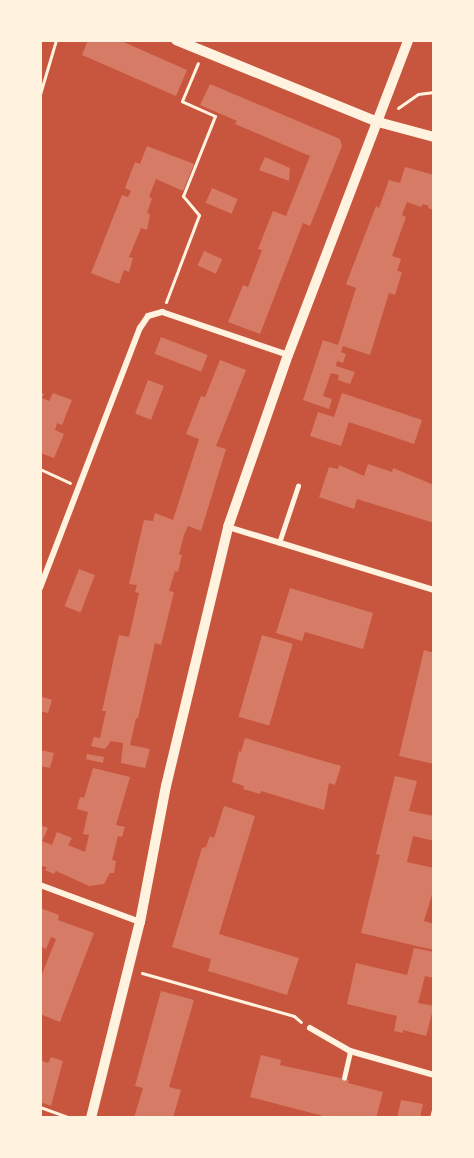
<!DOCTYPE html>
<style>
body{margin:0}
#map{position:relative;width:474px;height:1158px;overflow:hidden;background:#c8553d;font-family:Poppins,sans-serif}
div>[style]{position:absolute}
.building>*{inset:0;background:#d67c66;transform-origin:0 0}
.path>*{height:3px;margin:-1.5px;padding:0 1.5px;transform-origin:1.5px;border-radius:1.5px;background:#fff3e0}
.service>*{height:4.5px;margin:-2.25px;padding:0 2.25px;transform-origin:2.25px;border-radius:2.25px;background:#fff3e0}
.minor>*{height:6px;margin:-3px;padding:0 3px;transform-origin:3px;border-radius:3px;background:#fff3e0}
.tertiary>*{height:10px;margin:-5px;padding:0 5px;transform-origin:5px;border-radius:5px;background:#fff3e0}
span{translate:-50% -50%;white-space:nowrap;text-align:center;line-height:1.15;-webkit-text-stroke:4.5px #fff3e0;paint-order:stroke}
.frame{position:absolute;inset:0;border:42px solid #fff3e0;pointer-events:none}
</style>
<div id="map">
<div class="building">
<i style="clip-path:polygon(88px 40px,119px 40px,187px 70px,176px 96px,82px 55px)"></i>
<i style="clip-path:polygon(210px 84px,340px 139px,342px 146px,310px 226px,303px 223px,260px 334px,228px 322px,243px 285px,248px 287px,262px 250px,258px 249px,273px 211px,286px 216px,310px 156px,235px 124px,237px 121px,200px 105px)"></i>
<i style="clip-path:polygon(147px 146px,194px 164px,183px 191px,156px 179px,149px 197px,152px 198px,147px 213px,150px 214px,147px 230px,141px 228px,129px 257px,133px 258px,129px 272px,124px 270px,119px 284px,91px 273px,122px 195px,128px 197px,131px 191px,125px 188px,135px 162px,140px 164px)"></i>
<i style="clip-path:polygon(265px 157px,290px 168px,289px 181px,259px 170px)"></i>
<i style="clip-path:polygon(405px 167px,434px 175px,434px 210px,428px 208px,429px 206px,423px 204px,421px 207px,407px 202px,402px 215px,406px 217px,392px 256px,401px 259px,397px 271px,402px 272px,395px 295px,389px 293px,370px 355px,343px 346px,341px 352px,346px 354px,343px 363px,337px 361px,336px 366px,355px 372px,350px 384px,338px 380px,339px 375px,331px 373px,323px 396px,332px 399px,329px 409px,303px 400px,323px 340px,338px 345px,356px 288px,346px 284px,376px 206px,379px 208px,389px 180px,400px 183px)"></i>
<i style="left:212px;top:188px;width:28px;height:16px;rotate:23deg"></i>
<i style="left:204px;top:251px;width:20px;height:16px;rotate:24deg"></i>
<i style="left:161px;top:337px;width:50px;height:18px;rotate:21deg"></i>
<i style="clip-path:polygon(220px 360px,246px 370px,216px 446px,226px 449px,201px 531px,188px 526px,184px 535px,179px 554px,182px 555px,178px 572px,175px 571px,169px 591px,174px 592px,161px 645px,155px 643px,138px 718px,136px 718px,130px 745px,150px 749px,145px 768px,121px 763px,123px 743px,111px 741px,105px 749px,91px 746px,94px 737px,100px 738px,106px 711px,102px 711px,119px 635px,129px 637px,139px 593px,135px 592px,137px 585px,129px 584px,144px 520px,153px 521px,155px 513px,173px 520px,199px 439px,186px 434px,201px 396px,205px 397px)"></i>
<i style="left:148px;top:380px;width:17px;height:36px;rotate:21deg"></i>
<i style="clip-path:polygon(40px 392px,44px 394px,42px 398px,49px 401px,53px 393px,72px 400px,62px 425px,57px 423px,55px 430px,64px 434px,54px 458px,40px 453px)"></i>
<i style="clip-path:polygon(342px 393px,422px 420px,414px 444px,349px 422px,341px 446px,310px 436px,318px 412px,334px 417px)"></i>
<i style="clip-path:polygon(368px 464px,392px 472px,393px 468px,434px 485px,434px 523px,357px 499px,354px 509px,319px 497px,329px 467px,338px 469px,339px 465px,364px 476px)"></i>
<i style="left:79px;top:569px;width:17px;height:40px;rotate:21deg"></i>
<i style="clip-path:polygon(290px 588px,373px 613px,363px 649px,305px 632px,302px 641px,276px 633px)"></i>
<i style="left:262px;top:635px;width:32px;height:85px;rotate:16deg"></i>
<i style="clip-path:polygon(424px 650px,434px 653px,434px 764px,399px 756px)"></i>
<i style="clip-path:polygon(40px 696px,52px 700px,48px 713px,40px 711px)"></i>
<i style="clip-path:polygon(245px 738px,341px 766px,335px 785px,329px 783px,324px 810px,261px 791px,260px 794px,243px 789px,244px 786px,232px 782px,239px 751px,241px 752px)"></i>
<i style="clip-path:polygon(40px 750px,54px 753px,50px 768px,40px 766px)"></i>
<i style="clip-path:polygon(87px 754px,104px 757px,103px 763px,86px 759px)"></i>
<i style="clip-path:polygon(93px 768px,130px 777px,116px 825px,125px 827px,122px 837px,118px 836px,112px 860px,116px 861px,114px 873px,110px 873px,104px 884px,89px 886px,56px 871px,54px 874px,45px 870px,47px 867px,40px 866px,40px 825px,48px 828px,42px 841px,52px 845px,57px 832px,72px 838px,68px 845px,85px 852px,89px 835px,83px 834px,88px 812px,77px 809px,80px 797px,84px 798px)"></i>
<i style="clip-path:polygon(395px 776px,417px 781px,409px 811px,434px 816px,434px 841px,413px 836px,407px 862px,434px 868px,434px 888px,424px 921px,434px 924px,434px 950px,361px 933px,380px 855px,376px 854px)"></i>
<i style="clip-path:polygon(224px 806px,255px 816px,219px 934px,299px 958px,287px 995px,208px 971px,211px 959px,172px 947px,202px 848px,206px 847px,210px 836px,214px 838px)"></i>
<i style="clip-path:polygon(40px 908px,59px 915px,58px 920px,94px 933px,60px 1022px,40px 1014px,40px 979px,56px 939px,51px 937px,46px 949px,40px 946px)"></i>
<i style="clip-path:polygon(414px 948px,434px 952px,434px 978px,425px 976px,418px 1003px,434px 1006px,426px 1036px,403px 1030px,403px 1033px,394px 1031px,397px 1016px,347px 1004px,356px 963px,407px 975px)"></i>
<i style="clip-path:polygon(161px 991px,194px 1000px,169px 1087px,181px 1090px,173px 1118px,134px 1118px,143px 1088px,135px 1086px)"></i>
<i style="clip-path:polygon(261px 1055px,281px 1060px,280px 1065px,349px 1080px,348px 1083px,383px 1092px,376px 1118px,331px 1118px,250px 1097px)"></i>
<i style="clip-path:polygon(51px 1057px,63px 1061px,51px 1106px,40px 1102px,40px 1060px,48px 1063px)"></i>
<i style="clip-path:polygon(401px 1100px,423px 1104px,420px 1118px,397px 1118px)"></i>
</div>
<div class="path">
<i style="left:40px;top:94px;width:56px;rotate:-73.5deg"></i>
<i style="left:398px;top:108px;width:24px;rotate:-35deg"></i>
<i style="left:418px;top:94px;width:16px;rotate:-7deg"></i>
<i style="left:166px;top:302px;width:93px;rotate:-69.2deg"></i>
<i style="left:199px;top:215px;width:25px;rotate:-130deg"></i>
<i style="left:183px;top:196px;width:86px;rotate:-68.2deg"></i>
<i style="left:215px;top:116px;width:36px;rotate:-156deg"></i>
<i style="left:182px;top:101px;width:41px;rotate:-67.2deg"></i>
<i style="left:40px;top:469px;width:33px;rotate:25deg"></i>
<i style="left:142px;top:973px;width:158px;rotate:15.8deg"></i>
<i style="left:294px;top:1016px;width:9px;rotate:41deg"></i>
<i style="left:40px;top:1107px;width:32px;rotate:20deg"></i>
</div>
<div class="service">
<i style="left:279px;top:543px;width:60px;rotate:-71.6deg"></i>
<i style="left:344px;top:1078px;width:28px;rotate:-77deg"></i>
<i style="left:432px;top:1118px;width:8px;rotate:-76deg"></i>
</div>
<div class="minor">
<i style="left:228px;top:527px;width:215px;rotate:17deg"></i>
<i style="left:40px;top:588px;width:279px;rotate:-69deg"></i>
<i style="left:140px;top:328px;width:14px;rotate:-56deg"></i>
<i style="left:148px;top:316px;width:15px;rotate:-16deg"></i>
<i style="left:162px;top:312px;width:133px;rotate:18.8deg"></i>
<i style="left:40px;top:885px;width:107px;rotate:20.3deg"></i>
<i style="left:310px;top:1028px;width:46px;rotate:29.9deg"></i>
<i style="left:350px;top:1051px;width:87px;rotate:15.9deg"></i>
</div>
<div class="tertiary">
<i style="left:176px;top:40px;width:218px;rotate:22.1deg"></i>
<i style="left:378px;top:122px;width:58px;rotate:15deg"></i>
<i style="left:91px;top:1118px;width:202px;rotate:-76deg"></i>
<i style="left:140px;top:922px;width:138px;rotate:-79.2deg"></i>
<i style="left:166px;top:786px;width:266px;rotate:-76.5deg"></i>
<i style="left:228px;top:527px;width:182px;rotate:-70.8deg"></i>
<i style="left:288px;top:355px;width:337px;rotate:-69.1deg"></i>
</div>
<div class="frame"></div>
</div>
